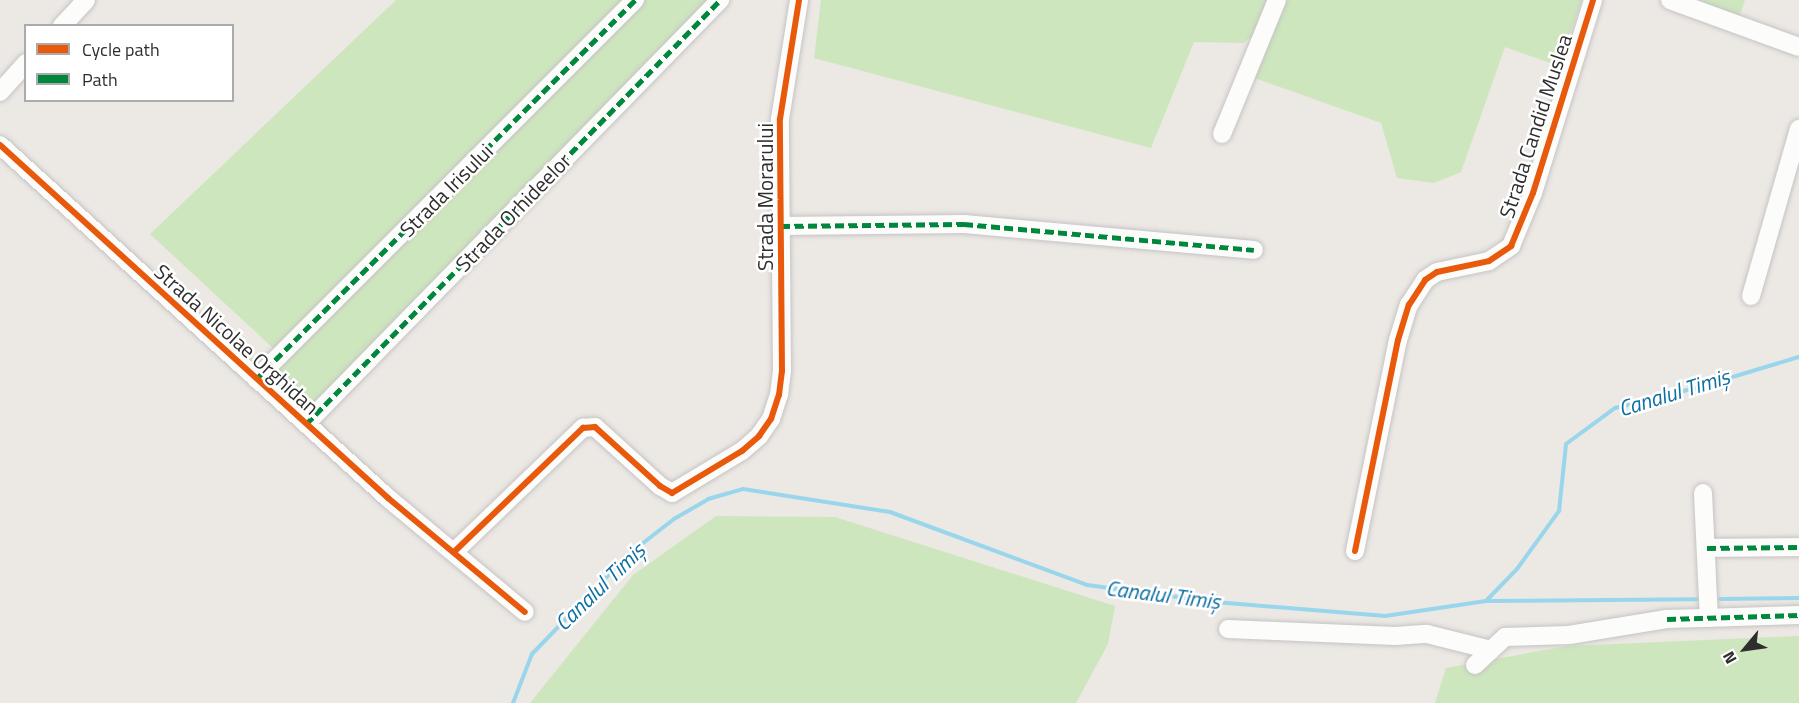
<!DOCTYPE html>
<meta charset="utf-8">
<style>
body{margin:0}
#map{position:relative;width:1799px;height:703px;overflow:hidden;background:#ece8e4;font-family:"Titillium Web",sans-serif}
div>[style]{position:absolute}
.green>*{inset:0;background:#cee6be}
.stream>*{height:4px;margin:-2px;padding:0 2px;transform-origin:2px;border-radius:2px;background:#99d6ec}
.roads{filter:drop-shadow(0 0 2px #c5c4c5) drop-shadow(0 0 2px #c5c4c5)}
.minor>*{height:18px;margin:-9px;padding:0 9px;transform-origin:9px;border-radius:9px;background:#fcfcfb}
.quiet>*{height:4.5px;margin-top:-2.25px;transform-origin:0;background:repeating-linear-gradient(90deg,#00873e 0 9px,transparent 0 13.5px)}
.cycleway>*{height:6px;margin:-3px;padding:0 3px;transform-origin:3px;border-radius:3px;background:#e8590c}
span{translate:-50% -50%;white-space:nowrap;text-align:center;line-height:1.15;-webkit-text-stroke:5px #fff;paint-order:stroke}
.street-label{font-size:21px;color:#2e2e2e}
.water-label{font-size:22px;color:#0d6fa3;font-style:italic}
.legend{position:absolute;left:24px;top:24px;width:210px;height:78px;box-sizing:border-box;background:#fff;border:2px solid #ababab;margin:0;padding:8px 10px;list-style:none;font-size:18px;color:#2e2e2e}
.legend li{display:flex;align-items:center;gap:12px;height:30px}
.legend b{width:30px;border:2px solid #ababab}
.north{position:absolute;left:1715px;top:619px;width:60px;height:60px;-webkit-text-stroke:4px #fff;paint-order:stroke;rotate:241deg;font-size:16px;font-weight:700;line-height:24px;text-align:center;color:#2e2e2e}
.north::after{content:'';display:block;margin:auto;width:21px;height:27px;background:#2e2e2e;clip-path:polygon(50% 0,100% 100%,50% 72%,0 100%)}
</style>
<div id="map">
<div class="green">
<i style="clip-path:polygon(396px 0,711px 0,305px 412px,265px 377px,275px 350px,150px 234px)"></i>
<i style="clip-path:polygon(821px 0,1582px 0,1559px 66px,1505px 47px,1461px 172px,1434px 183px,1397px 178px,1381px 123px,1246px 75px,1259px 32px,1243px 43px,1194px 42px,1151px 148px,814px 58px)"></i>
<i style="clip-path:polygon(1697px 0,1745px 0,1739px 17px)"></i>
<i style="clip-path:polygon(716px 516px,835px 517px,1115px 606px,1108px 644px,1076px 703px,530px 703px,633px 575px)"></i>
<i style="clip-path:polygon(1799px 636px,1799px 703px,1435px 703px,1446px 668px,1567px 646px)"></i>
</div>
<div class="stream">
<i style="left:1720px;top:599px;width:79px;rotate:-0.7deg"></i>
<i style="left:1486px;top:601px;width:211px;rotate:-0.5deg"></i>
<i style="left:513px;top:703px;width:53px;rotate:-68.8deg"></i>
<i style="left:532px;top:654px;width:139px;rotate:-45.9deg"></i>
<i style="left:629px;top:554px;width:57px;rotate:-37.9deg"></i>
<i style="left:674px;top:519px;width:39px;rotate:-30deg"></i>
<i style="left:708px;top:499px;width:36px;rotate:-16deg"></i>
<i style="left:743px;top:489px;width:149px;rotate:8.9deg"></i>
<i style="left:890px;top:512px;width:210px;rotate:20.3deg"></i>
<i style="left:1087px;top:585px;width:129px;rotate:7.6deg"></i>
<i style="left:1215px;top:602px;width:171px;rotate:4.7deg"></i>
<i style="left:1385px;top:616px;width:102px;rotate:-8.4deg"></i>
<i style="left:1486px;top:601px;width:45px;rotate:-45.9deg"></i>
<i style="left:1517px;top:569px;width:72px;rotate:-54.1deg"></i>
<i style="left:1559px;top:511px;width:67px;rotate:-84deg"></i>
<i style="left:1566px;top:444px;width:61px;rotate:-36.3deg"></i>
<i style="left:1615px;top:408px;width:83px;rotate:-13.9deg"></i>
<i style="left:1696px;top:388px;width:108px;rotate:-16.8deg"></i>
</div>
<div class="roads">
<div class="minor">
<i style="left:1670px;top:0;width:137px;rotate:20deg"></i>
<i style="left:62px;top:26px;width:35px;rotate:-47deg"></i>
<i style="left:0;top:92px;width:39px;rotate:-48deg"></i>
<i style="left:1222px;top:134px;width:145px;rotate:-67.7deg"></i>
<i style="left:0;top:145px;width:525px;rotate:42.3deg"></i>
<i style="left:388px;top:498px;width:178px;rotate:39.8deg"></i>
<i style="left:781px;top:226px;width:183px;rotate:-0.6deg"></i>
<i style="left:964px;top:224px;width:291px;rotate:5.1deg"></i>
<i style="left:1751px;top:296px;width:174px;rotate:-74deg"></i>
<i style="left:256px;top:379px;width:536px;rotate:-45deg"></i>
<i style="left:306px;top:424px;width:593px;rotate:-45.68deg"></i>
<i style="left:1703px;top:493px;width:125px;rotate:87.3deg"></i>
<i style="left:1707px;top:548px;width:92px;rotate:-0.6deg"></i>
<i style="left:455px;top:551px;width:178px;rotate:-43.9deg"></i>
<i style="left:583px;top:428px;width:12px;rotate:-5deg"></i>
<i style="left:595px;top:427px;width:88px;rotate:42.2deg"></i>
<i style="left:660px;top:486px;width:14px;rotate:30deg"></i>
<i style="left:672px;top:493px;width:82px;rotate:-31deg"></i>
<i style="left:742px;top:451px;width:23px;rotate:-41deg"></i>
<i style="left:759px;top:436px;width:21px;rotate:-55deg"></i>
<i style="left:771px;top:419px;width:25px;rotate:-72deg"></i>
<i style="left:779px;top:395px;width:24px;rotate:-83deg"></i>
<i style="left:782px;top:371px;width:252px;rotate:-90.5deg"></i>
<i style="left:780px;top:119px;width:121px;rotate:-80.9deg"></i>
<i style="left:1355px;top:551px;width:215px;rotate:-78.5deg"></i>
<i style="left:1398px;top:340px;width:37px;rotate:-73deg"></i>
<i style="left:1409px;top:305px;width:30px;rotate:-57deg"></i>
<i style="left:1425px;top:280px;width:14px;rotate:-34deg"></i>
<i style="left:1437px;top:272px;width:53px;rotate:-11.9deg"></i>
<i style="left:1489px;top:261px;width:27px;rotate:-34deg"></i>
<i style="left:1511px;top:246px;width:57px;rotate:-67.5deg"></i>
<i style="left:1533px;top:193px;width:202px;rotate:-72.7deg"></i>
<i style="left:1228px;top:629px;width:167px;rotate:2.4deg"></i>
<i style="left:1395px;top:636px;width:32px;rotate:-4deg"></i>
<i style="left:1427px;top:634px;width:66px;rotate:14deg"></i>
<i style="left:1475px;top:665px;width:41px;rotate:-43deg"></i>
<i style="left:1505px;top:637px;width:64px;rotate:-1.8deg"></i>
<i style="left:1569px;top:635px;width:99px;rotate:-9.3deg"></i>
<i style="left:1667px;top:619px;width:132px;rotate:-1.7deg"></i>
</div>
</div>
<div class="quiet">
<i style="left:781px;top:226px;width:183px;rotate:-0.6deg"></i>
<i style="left:964px;top:224px;width:291px;rotate:5.1deg"></i>
<i style="left:256px;top:379px;width:536px;rotate:-45deg"></i>
<i style="left:306px;top:424px;width:593px;rotate:-45.68deg"></i>
<i style="left:1707px;top:548px;width:92px;rotate:-0.6deg"></i>
<i style="left:1667px;top:619px;width:132px;rotate:-1.7deg"></i>
</div>
<div class="cycleway">
<i style="left:0;top:145px;width:525px;rotate:42.3deg"></i>
<i style="left:388px;top:498px;width:178px;rotate:39.8deg"></i>
<i style="left:455px;top:551px;width:178px;rotate:-43.9deg"></i>
<i style="left:583px;top:428px;width:12px;rotate:-5deg"></i>
<i style="left:595px;top:427px;width:88px;rotate:42.2deg"></i>
<i style="left:660px;top:486px;width:14px;rotate:30deg"></i>
<i style="left:672px;top:493px;width:82px;rotate:-31deg"></i>
<i style="left:742px;top:451px;width:23px;rotate:-41deg"></i>
<i style="left:759px;top:436px;width:21px;rotate:-55deg"></i>
<i style="left:771px;top:419px;width:25px;rotate:-72deg"></i>
<i style="left:779px;top:395px;width:24px;rotate:-83deg"></i>
<i style="left:782px;top:371px;width:252px;rotate:-90.5deg"></i>
<i style="left:780px;top:119px;width:121px;rotate:-80.9deg"></i>
<i style="left:1355px;top:551px;width:215px;rotate:-78.5deg"></i>
<i style="left:1398px;top:340px;width:37px;rotate:-73deg"></i>
<i style="left:1409px;top:305px;width:30px;rotate:-57deg"></i>
<i style="left:1425px;top:280px;width:14px;rotate:-34deg"></i>
<i style="left:1437px;top:272px;width:53px;rotate:-11.9deg"></i>
<i style="left:1489px;top:261px;width:27px;rotate:-34deg"></i>
<i style="left:1511px;top:246px;width:57px;rotate:-67.5deg"></i>
<i style="left:1533px;top:193px;width:202px;rotate:-72.7deg"></i>
</div>
<div class="street-label">
<span style="left:1535px;top:126px;rotate:-72deg">Strada Candid Muslea</span>
<span style="left:446px;top:190px;rotate:-45deg">Strada Irisului</span>
<span style="left:765px;top:197px;rotate:-90deg">Strada Morarului</span>
<span style="left:513px;top:212px;rotate:-46deg">Strada Orhideelor</span>
<span style="left:237px;top:339px;rotate:42deg">Strada Nicolae Orghidan</span>
</div>
<div class="water-label">
<span style="left:1674px;top:393px;rotate:-17deg">Canalul Timiș</span>
<span style="left:600px;top:587px;rotate:-44deg">Canalul Timiș</span>
<span style="left:1163px;top:595px;rotate:7deg">Canalul Timiș</span>
</div>
<ul class="legend">
<li><b style="height:8px;background:#e8590c"></b>Cycle path</li>
<li><b style="height:8px;background:#00873e"></b>Path</li>
</ul>
<div class="north">N</div>
</div>
